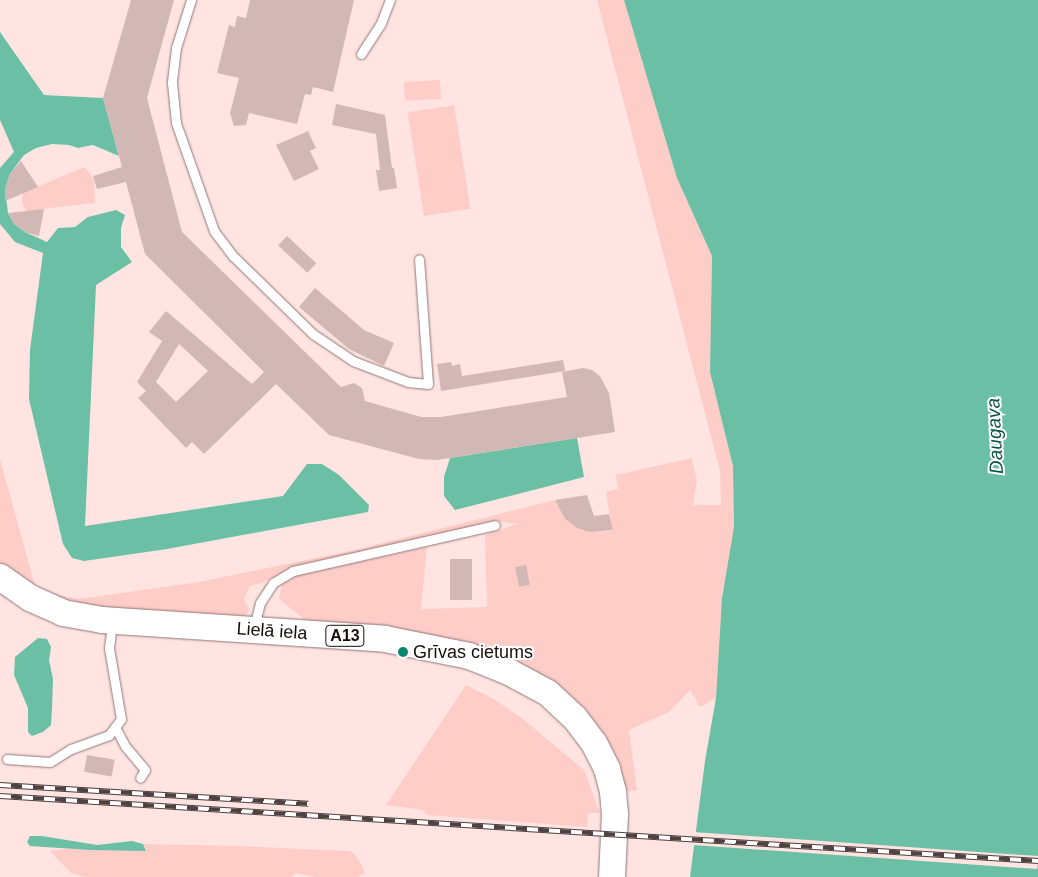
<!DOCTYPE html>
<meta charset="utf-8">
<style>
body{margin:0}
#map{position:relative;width:1038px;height:877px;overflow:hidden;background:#ffe4e2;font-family:Arial,sans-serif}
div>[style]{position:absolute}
.green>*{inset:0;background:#fecdc8;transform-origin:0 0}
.water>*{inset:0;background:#6abfa4}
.pier>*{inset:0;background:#ffe4e2;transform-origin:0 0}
.building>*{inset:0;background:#d1b8b5;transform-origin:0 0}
.roads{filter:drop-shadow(0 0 1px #8e7674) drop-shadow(0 0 1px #8e7674)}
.service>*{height:9px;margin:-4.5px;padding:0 4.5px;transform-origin:4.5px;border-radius:4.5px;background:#fff}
.primary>*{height:26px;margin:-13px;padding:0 13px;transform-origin:13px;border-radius:13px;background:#fff}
.rail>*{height:5.5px;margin-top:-2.75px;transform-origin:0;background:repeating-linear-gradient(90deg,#fff 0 11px,#4e4241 0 22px);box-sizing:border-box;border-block:1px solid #4e4241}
.dots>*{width:14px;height:14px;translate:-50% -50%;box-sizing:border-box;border:2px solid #fff;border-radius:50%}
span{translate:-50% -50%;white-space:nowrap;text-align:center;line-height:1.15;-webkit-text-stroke:4px #fff;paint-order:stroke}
.shield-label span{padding:1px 4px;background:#fff;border:1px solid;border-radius:4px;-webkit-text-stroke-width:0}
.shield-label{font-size:16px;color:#160e0d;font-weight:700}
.street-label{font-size:18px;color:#160e0d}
.poi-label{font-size:18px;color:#160e0d}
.left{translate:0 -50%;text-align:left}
.water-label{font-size:19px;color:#0b5442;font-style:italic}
</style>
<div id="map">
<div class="green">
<i style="clip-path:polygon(597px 0,624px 0,677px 178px,712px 256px,710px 371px,733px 466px,734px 527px,722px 598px,716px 698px,700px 707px,690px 690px,669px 712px,629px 730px,637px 790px,624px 792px,589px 719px,438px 637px,305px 620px,279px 599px,282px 584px,297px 575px,427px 547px,421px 609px,487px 607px,485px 535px,517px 524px,496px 521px,289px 569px,262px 583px,250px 586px,244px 599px,249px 610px,242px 619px,102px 612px,52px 598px,24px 584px,0 563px,0 459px,35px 586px,58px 595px,79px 599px,199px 582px,355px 550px,555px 500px,565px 519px,577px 528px,589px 532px,612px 531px,606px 492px,618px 489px,616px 475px,692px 458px,697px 481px,693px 505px,721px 505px,720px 471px)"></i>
<i style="left:440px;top:80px;width:19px;height:36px;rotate:87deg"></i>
<i style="left:454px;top:105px;width:105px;height:47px;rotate:81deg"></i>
<i style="clip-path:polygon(85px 167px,94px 180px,95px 203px,40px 209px,38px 220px,26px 211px,22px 203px,23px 188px,34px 188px)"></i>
<i style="clip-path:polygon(466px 685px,494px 699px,524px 720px,584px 770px,600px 813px,588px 813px,587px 827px,427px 815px,423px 810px,386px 805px)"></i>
<i style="clip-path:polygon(143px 844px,239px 846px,350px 851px,358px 858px,365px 873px,357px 877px,316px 877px,295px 873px,292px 877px,86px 877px,71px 873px,50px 851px,67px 849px,146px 850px)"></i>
</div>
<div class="water">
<i style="clip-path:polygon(624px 0,1038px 0,1038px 877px,690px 877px,705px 761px,716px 698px,722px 598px,734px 527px,733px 466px,710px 372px,712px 256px,677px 178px)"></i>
<i style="clip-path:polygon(0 32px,44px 95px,103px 98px,119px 156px,93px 145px,78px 148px,69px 145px,52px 144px,36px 148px,24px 155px,10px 174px,5px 189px,8px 213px,14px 224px,25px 232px,47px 242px,58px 228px,75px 227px,88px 217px,116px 210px,125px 215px,121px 228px,121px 247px,132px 262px,96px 285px,85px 526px,283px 496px,307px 464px,322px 464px,339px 475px,369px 505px,368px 512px,167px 549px,84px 561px,72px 558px,63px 544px,29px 399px,30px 350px,43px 253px,15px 242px,0 224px,0 168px,14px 152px,0 120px)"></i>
<i style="clip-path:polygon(577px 438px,584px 477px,455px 510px,444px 496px,444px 477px,450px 458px)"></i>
<i style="clip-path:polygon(38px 638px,47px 639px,51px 647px,49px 660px,53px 679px,52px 708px,51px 725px,43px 732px,32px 736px,28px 732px,28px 708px,14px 675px,15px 657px)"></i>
<i style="clip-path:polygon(30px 836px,42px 836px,97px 845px,132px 841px,143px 844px,146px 851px,90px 850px,30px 846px,27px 842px)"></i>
</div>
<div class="pier">
<i style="left:693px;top:832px;width:346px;height:13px;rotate:4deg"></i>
</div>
<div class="building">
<i style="clip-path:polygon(evenodd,131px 0,174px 0,147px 98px,182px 232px,341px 387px,354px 383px,362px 388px,365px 401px,421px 417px,441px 417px,567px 397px,562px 372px,583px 368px,592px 370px,600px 376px,609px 393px,615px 432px,437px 460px,419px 459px,329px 435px,276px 384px,204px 454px,192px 442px,186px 448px,138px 398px,146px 391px,137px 382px,162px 341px,149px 332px,166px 311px,252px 384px,264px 372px,145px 254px,126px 182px,97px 189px,93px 176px,122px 167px,103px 98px,131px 0,179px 344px,208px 371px,176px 402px,156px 382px,179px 344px)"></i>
<i style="clip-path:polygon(250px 0,354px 0,333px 92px,313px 87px,311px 95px,305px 94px,297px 124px,249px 113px,246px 125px,234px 126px,230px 113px,239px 78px,217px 73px,229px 25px,235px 27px,237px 16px,246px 18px)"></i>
<i style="clip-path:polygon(336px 104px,385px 115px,392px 168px,394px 168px,397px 188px,379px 191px,376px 170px,380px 170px,376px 134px,332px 125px)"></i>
<i style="clip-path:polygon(308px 131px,316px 148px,310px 151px,319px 169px,294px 181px,276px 145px)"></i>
<i style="clip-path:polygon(21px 161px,38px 187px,5px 201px,5px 189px,10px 174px)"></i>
<i style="clip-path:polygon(44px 209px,39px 236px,25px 232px,14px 224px,8px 213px)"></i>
<i style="left:287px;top:236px;width:40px;height:13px;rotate:43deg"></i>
<i style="clip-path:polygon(315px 288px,364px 330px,394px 343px,384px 366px,349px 349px,299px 307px)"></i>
<i style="clip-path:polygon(563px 360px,565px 371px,441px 391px,437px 364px,451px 362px,452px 366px,460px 364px,462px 376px)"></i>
<i style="clip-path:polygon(587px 495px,594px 516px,609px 514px,613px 530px,589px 532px,577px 528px,565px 519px,555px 500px)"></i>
<i style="left:450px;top:559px;width:22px;height:41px"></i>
<i style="left:526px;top:565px;width:20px;height:11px;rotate:79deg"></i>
<i style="left:87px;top:755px;width:28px;height:17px;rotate:10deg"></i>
</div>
<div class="roads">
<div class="service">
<i style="left:191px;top:0;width:50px;rotate:107.4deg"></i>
<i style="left:176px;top:48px;width:35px;rotate:97deg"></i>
<i style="left:172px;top:83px;width:40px;rotate:84.3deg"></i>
<i style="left:176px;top:123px;width:114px;rotate:70.6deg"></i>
<i style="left:214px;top:231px;width:31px;rotate:53deg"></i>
<i style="left:233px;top:256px;width:112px;rotate:44.3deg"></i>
<i style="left:313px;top:334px;width:48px;rotate:34deg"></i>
<i style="left:353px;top:361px;width:59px;rotate:20.9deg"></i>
<i style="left:408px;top:382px;width:20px;rotate:6deg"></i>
<i style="left:428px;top:384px;width:125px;rotate:-94.1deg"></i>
<i style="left:361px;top:54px;width:37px;rotate:-57deg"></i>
<i style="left:381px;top:23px;width:25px;rotate:-69deg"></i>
<i style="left:254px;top:627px;width:25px;rotate:-76deg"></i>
<i style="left:260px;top:603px;width:24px;rotate:-57deg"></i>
<i style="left:273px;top:583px;width:23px;rotate:-31deg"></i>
<i style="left:293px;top:571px;width:207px;rotate:-12.8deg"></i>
<i style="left:115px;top:727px;width:21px;rotate:62deg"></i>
<i style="left:125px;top:746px;width:31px;rotate:50deg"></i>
<i style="left:145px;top:770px;width:9px;rotate:122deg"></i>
<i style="left:7px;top:759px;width:43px;rotate:4deg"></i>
<i style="left:50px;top:762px;width:25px;rotate:-32deg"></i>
<i style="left:71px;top:749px;width:40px;rotate:-20.2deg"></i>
<i style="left:109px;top:735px;width:20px;rotate:-53deg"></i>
<i style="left:121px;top:719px;width:72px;rotate:-99.6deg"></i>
<i style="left:109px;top:648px;width:24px;rotate:-83deg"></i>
</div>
<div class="primary">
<i style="left:0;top:577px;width:37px;rotate:35deg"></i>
<i style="left:30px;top:598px;width:36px;rotate:24deg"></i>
<i style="left:63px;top:613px;width:40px;rotate:10deg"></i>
<i style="left:102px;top:620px;width:284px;rotate:3.8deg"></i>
<i style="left:385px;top:639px;width:86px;rotate:11.4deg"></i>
<i style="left:469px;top:656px;width:43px;rotate:21.8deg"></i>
<i style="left:509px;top:672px;width:44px;rotate:28.3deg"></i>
<i style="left:548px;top:693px;width:37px;rotate:43deg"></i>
<i style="left:575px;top:718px;width:31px;rotate:53deg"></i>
<i style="left:594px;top:743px;width:29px;rotate:63deg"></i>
<i style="left:607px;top:769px;width:24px;rotate:75deg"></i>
<i style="left:613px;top:792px;width:22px;rotate:85deg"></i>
<i style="left:615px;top:814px;width:63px;rotate:92.7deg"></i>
</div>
</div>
<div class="rail">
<i style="left:0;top:785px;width:309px;rotate:3.5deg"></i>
<i style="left:0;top:796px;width:1040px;rotate:3.58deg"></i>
</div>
<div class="dots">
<i style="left:403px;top:652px;background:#08896d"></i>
</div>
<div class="shield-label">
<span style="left:345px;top:636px">A13</span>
</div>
<div class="street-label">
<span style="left:272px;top:631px;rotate:4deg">Lielā iela</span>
</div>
<div class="poi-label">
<span class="left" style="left:413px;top:652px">Grīvas cietums</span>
</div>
<div class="water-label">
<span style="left:995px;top:436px;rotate:-93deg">Daugava</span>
</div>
</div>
